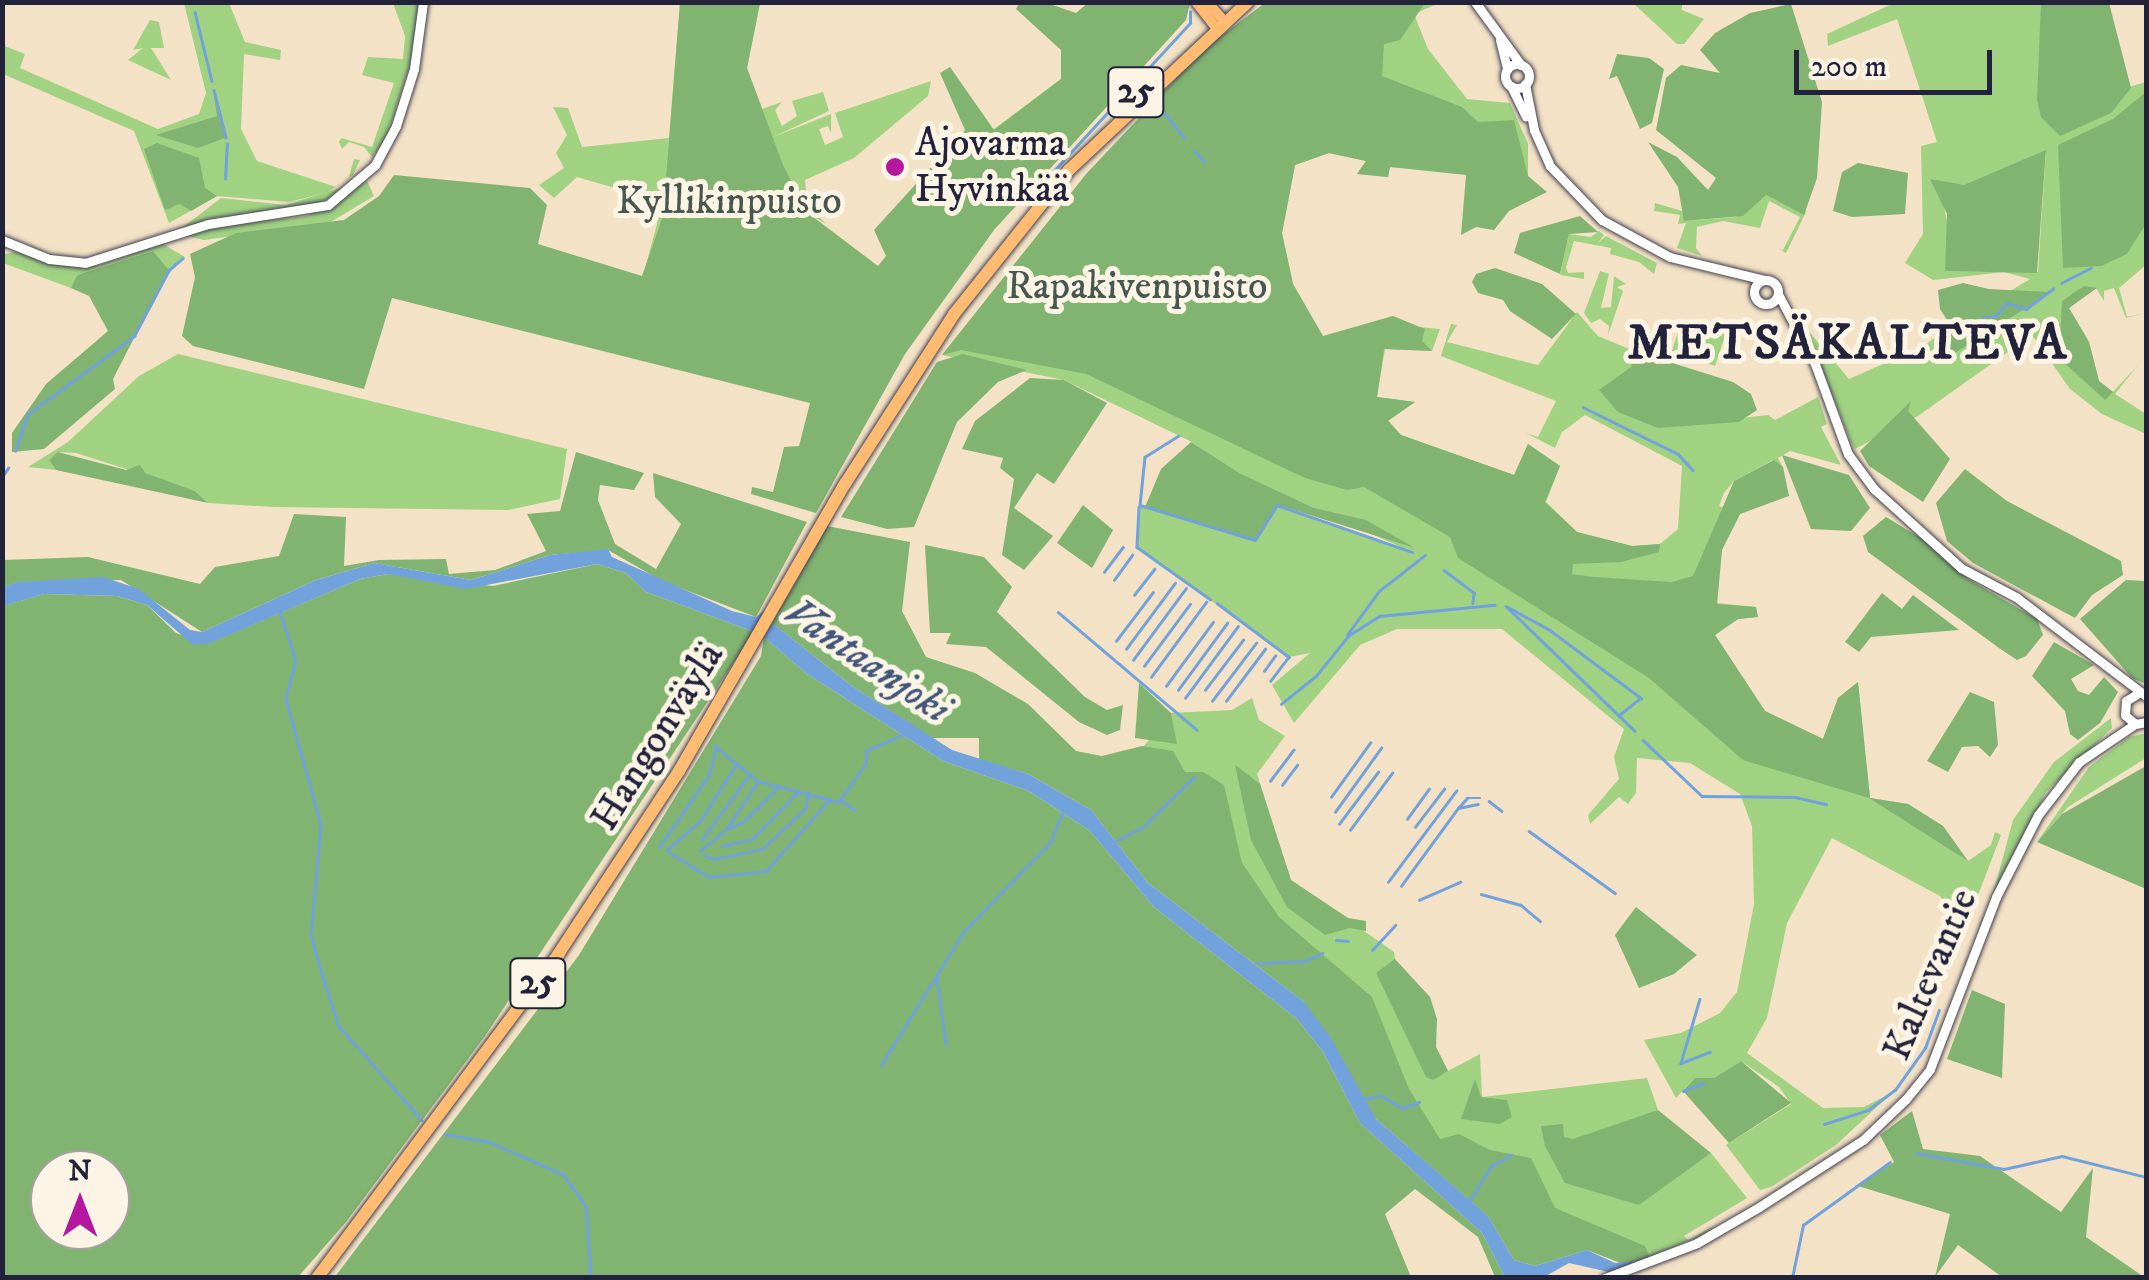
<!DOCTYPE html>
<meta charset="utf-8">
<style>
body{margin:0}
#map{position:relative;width:2149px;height:1280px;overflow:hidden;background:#f3e2c5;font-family:"IM FELL DW Pica",serif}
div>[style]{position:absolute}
.green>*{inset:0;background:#a0d282}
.forest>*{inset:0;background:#80b470}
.water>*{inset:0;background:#72a2dc}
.stream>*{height:2.5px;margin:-1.25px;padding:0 1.25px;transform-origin:1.25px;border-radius:1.25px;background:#72a2dc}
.roads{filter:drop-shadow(0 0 2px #413f50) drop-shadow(0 0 2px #413f50)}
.minor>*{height:9px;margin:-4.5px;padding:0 4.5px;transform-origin:4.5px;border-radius:4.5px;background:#fff}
.minor>.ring{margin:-4.5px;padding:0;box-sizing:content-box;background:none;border:9px solid #fff;border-radius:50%}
.major>*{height:10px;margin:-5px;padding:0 5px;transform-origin:5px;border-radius:5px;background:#febb71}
.highway>*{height:12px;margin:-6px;padding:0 6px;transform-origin:6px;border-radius:6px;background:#febb71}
.dots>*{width:28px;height:28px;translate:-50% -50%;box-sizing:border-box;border:5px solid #fcf5e5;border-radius:50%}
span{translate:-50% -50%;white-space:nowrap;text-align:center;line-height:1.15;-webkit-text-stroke:10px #fcf5e5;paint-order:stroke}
.shield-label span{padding:2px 8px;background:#fcf5e5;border:2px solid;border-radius:8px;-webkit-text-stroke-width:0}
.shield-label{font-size:38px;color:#22223b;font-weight:700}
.poi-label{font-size:40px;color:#22223b}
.left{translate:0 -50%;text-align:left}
.park-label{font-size:40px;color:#485750}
.street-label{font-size:40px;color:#22223b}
.water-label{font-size:42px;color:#42557b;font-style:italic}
.district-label{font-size:50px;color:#22223b;font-weight:700;letter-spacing:2.5px}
.frame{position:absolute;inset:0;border:5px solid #22223b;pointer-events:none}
.north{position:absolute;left:30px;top:1150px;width:100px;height:100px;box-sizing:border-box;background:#fcf5e5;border:2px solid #a5a1a1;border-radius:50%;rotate:0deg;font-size:28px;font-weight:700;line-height:40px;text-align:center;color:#22223b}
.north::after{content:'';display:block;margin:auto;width:35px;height:45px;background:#b5179e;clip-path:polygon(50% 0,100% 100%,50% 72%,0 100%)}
.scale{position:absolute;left:1794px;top:50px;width:198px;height:45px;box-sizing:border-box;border:5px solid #22223b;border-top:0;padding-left:12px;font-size:30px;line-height:35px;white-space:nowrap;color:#22223b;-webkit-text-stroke:8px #fcf5e5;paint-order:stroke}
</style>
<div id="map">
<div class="green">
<i style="clip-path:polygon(1266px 2px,1439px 3px,1414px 14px,1428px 49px,1467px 99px,1510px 103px,1528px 144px,1528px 177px,1390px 167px,1388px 177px,1357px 174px,1366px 161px,1329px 153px,1295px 165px,1282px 233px,1293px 284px,1323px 337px,1393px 316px,1407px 326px,1440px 329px,1432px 351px,1385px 349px,1377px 397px,1415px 402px,1388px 420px,1401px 435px,1514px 475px,1528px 444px,1560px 466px,1546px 502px,1577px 532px,1632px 546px,1660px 544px,1678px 529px,1682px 466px,1585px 415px,1562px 432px,1555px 448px,1526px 433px,1538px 437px,1556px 401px,1441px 356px,1451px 324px,1457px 325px,1447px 342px,1538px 365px,1577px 312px,1598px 336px,1634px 351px,1631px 368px,1600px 390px,1658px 428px,1768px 415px,1775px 420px,1818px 397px,1827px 424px,1821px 427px,1841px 465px,1790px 451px,1778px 458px,1783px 467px,1773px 460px,1734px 481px,1724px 493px,1719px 506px,1740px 514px,1722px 549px,1717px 603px,1756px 607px,1758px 617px,1738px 619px,1715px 635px,1765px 711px,1823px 739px,1838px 698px,1858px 682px,1870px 798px,1908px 804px,1943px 826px,1968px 861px,1991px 845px,1995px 832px,2001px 835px,1960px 942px,1953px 912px,1940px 896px,1832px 838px,1787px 923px,1767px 1018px,1747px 1053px,1823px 1108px,1864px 1107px,1893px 1092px,1836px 1145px,1771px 1187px,1760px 1190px,1726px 1145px,1791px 1104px,1779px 1087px,1741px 1061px,1714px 1078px,1695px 1078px,1676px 1098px,1644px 1040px,1681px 1033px,1720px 1013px,1737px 992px,1754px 904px,1752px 826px,1740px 794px,1690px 763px,1637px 758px,1636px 793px,1628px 804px,1619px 797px,1590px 824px,1588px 815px,1619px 779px,1614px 757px,1624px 729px,1502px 629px,1397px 629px,1360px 645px,1294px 723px,1272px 685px,1310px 653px,1289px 657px,1137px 547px,1140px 505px,1255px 539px,1277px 505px,1401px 547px,1238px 474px,1190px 441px,1064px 380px,942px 355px,1087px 173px)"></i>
<i style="clip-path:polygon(184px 3px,229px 3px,245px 42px,281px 50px,280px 60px,244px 54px,241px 129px,257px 161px,336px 187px,349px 177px,354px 159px,360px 160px,353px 175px,328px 192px,289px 202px,217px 196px,169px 223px,134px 131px,3px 74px,2px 45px,25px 54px,20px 68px,158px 129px,199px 114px,206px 93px)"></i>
<i style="clip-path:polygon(393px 3px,419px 3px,413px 55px,387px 137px,372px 157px,364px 147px,349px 142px,342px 149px,339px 142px,341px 138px,372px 147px,394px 83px,362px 75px,368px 57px,403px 59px,405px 36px)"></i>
<i style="clip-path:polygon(680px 3px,760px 3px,747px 68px,762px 109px,782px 102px,775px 110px,782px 126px,797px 116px,792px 101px,823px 92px,829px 111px,773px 137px,831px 114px,831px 133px,828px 126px,819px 129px,825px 145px,843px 137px,835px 113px,931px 81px,928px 96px,854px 158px,805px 180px,807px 204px,826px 224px,808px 213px,877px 283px,994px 129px,1061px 79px,870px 330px,643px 276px,663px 202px,577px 177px,554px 198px,539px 185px,564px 168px,556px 153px,567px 135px,553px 107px,568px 108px,582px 147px,669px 138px)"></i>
<i style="clip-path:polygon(1633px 3px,1682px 3px,1682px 10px,1704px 19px,1684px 44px,1677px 44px)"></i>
<i style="clip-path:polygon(evenodd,1894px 3px,2109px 3px,2129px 87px,2146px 82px,2146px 265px,2119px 288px,2127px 317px,2146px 313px,2126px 318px,2114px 288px,2104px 291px,2104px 301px,2096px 288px,2069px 308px,2089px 342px,2099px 381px,2113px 392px,2138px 365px,2115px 394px,2146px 414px,2146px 434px,2102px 414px,2070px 389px,2032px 335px,1918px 416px,1855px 449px,1851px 442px,1806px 328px,1849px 379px,1924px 346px,1943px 331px,1942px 321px,1949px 328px,2030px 279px,2004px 272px,1933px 280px,1905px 263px,1923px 234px,1921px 146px,1937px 142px,1897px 19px,1828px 46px,1827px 34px,1894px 3px,2046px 151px,2038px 272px,1945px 271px,1949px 232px,1942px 196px,2046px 151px)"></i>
<i style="clip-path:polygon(150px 20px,159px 22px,164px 48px,151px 48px,171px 80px,128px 60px,143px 48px,133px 50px)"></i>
<i style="clip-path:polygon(367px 181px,374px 196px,329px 223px,204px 240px,187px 236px,218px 226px,307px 216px)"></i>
<i style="clip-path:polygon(346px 186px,320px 204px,182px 228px,221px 198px,285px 205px)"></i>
<i style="clip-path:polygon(1766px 195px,1803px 214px,1807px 210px,1786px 253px,1778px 248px,1783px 250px,1800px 217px,1769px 201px,1760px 228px,1723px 221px,1697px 227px,1696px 248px,1702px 256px,1677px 248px,1686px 223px,1678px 224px,1680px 215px,1654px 211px,1655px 203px,1682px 211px,1685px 221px,1736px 217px)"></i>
<i style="clip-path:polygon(1599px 231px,1604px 235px,1598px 243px,1606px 236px,1657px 263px,1654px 274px,1639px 262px,1610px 254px,1611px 248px,1574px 241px,1566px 267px,1568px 273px,1584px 272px,1584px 279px,1560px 275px,1569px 234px,1591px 237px)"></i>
<i style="clip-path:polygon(163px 244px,185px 257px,169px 270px,153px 251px,77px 275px,71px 288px,3px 263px,2px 255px,18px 251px,67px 266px,97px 266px)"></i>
<i style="clip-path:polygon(1600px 271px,1609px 274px,1601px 308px,1611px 307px,1614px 276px,1626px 284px,1617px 287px,1623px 291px,1608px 335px,1609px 326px,1600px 319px,1591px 323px,1584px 313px)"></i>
<i style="clip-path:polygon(1678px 332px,1704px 339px,1707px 332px,1726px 333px,1715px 366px,1677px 353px,1670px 357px)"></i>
<i style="clip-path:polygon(178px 354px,567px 449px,560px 499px,508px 510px,273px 507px,208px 503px,195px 491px,76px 453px,58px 452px,49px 460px,56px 470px,28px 467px,68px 442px,139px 376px)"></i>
<i style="clip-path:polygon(1252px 698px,1259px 720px,1285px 736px,1257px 774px,1291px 880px,1394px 952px,1396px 965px,1430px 997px,1436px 1047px,1448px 1071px,1480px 1054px,1482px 1097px,1647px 1078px,1658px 1110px,1581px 1141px,1639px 1204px,1711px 1153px,1747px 1198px,1684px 1236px,1688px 1240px,1715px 1225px,1703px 1235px,1640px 1261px,1488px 1216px,1418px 1161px,1303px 1001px,1091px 810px,1171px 713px,1232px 710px)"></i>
<i style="clip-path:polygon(2111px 718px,2112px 728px,2046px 792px,1993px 894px,2013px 820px,2054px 762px)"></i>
<i style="clip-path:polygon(2146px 733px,2146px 758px,2068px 807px,2037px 842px,2089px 767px,2129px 737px)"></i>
</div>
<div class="forest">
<i style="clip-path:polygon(1266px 2px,1425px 3px,1400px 40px,1384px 44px,1382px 76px,1462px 107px,1478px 122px,1514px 120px,1528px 176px,1547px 192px,1509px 211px,1494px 230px,1476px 227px,1461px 235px,1466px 175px,1390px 167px,1388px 177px,1357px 174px,1366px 161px,1329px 153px,1295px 165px,1282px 233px,1293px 284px,1323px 336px,1393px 316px,1425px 329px,1422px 341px,1432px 351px,1384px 349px,1377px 397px,1415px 402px,1388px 421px,1401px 435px,1514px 475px,1528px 444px,1560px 466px,1545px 502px,1577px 532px,1632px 546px,1660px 544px,1659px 552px,1621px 562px,1573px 564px,1572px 574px,1594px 577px,1672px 582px,1693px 576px,1734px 481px,1774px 460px,1783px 467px,1789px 496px,1740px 514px,1722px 550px,1717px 604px,1756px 607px,1758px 617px,1738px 619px,1715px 635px,1765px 711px,1823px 739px,1838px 698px,1858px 682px,1870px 798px,1908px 804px,1943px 826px,1968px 861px,1869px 798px,1743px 760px,1649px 678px,1458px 558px,1450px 537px,1364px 487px,1347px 490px,1305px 478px,1086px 374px,961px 350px,942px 355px,1087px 173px,1203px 50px)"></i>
<i style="clip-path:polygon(1190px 3px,1186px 20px,994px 230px,905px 354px,816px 513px,751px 494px,752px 487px,773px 492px,784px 447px,799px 446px,810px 403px,392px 298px,364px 389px,193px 346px,182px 336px,195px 277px,190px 254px,236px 233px,344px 220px,379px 196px,394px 175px,530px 188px,547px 205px,538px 244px,642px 276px,663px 216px,680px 3px,760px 3px,747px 68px,783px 165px,808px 213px,878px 266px,886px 256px,874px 230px,965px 130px,940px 73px,950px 67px,994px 130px,1061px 79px,1061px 50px,1016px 9px,1019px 3px,1047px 3px,1076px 13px,1088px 3px)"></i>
<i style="clip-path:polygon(2041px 3px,2109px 3px,2131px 88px,2111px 113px,2060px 136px,2041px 117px,2037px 100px)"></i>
<i style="clip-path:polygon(1791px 4px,1822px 102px,1817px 178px,1804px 215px,1766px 195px,1743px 216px,1684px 221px,1678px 187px,1648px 142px,1677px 157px,1708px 190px,1716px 178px,1656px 130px,1666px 78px,1681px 65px,1720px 73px,1700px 50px,1715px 33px,1750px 13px)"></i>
<i style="clip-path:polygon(1617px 54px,1649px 58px,1664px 69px,1652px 123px,1640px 129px,1617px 76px,1609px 79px)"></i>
<i style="clip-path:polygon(213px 88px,225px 138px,198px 148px,156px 135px,217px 116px)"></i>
<i style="clip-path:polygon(2146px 92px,2146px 224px,2127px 254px,2101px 266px,2063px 268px,2058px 145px,2113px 119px)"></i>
<i style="clip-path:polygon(157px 143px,199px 158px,205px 188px,217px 196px,191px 211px,180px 204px,165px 210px,144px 149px)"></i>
<i style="clip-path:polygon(2046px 150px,2037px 273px,1945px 271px,1947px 214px,1930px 179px,1964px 185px)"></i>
<i style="clip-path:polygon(1858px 163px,1908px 173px,1905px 214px,1852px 217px,1833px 211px,1842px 172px)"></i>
<i style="clip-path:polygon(1580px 216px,1598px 232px,1569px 234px,1560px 274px,1514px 253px,1520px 233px)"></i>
<i style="clip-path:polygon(153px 251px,169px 270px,113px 379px,115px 389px,44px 449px,12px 452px,12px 433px,46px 384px,108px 331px,89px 296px,71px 288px,77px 275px)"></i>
<i style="clip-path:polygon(1495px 268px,1542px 284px,1576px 314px,1552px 339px,1510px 311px,1503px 300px,1478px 293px,1472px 282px,1476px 274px)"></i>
<i style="clip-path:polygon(1963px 283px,1989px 289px,2051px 292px,1944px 360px,1933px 355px,1948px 345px,1952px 328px,1940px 309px,1938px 290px)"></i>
<i style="clip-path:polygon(2084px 286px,2097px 288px,2069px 308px,2089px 342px,2099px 381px,2113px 392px,2105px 400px,2059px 358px,2062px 301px)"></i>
<i style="clip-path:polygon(1634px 351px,1733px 382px,1751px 394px,1757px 410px,1739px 422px,1658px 428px,1618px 412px,1599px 390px,1631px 367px)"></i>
<i style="clip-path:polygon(963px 354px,1027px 370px,998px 382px,957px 422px,914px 527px,887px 529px,841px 517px,937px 362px)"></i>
<i style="clip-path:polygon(1030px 378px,1064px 380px,1107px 403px,1054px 484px,1037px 473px,1014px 508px,1053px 536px,1024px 570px,1002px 555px,1014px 479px,1000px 468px,1003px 458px,962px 449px,975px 421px)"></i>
<i style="clip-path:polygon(1911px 401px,1908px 411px,1950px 459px,1923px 502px,1869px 466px,1860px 451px)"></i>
<i style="clip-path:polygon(1191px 442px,1239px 473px,1314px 508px,1366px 520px,1415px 548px,1278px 505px,1255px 540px,1145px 507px,1161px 469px)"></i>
<i style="clip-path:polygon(58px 452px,126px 470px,140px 465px,145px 473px,195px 491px,208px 503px,56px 470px,49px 460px)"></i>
<i style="clip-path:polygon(576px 452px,644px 473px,634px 490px,600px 485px,598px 500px,615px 544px,656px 569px,681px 524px,655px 497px,653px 473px,807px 522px,756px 617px,662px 581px,608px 550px,550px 555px,471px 580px,374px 563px,316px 580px,202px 632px,121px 580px,16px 582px,3px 588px,3px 560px,88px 557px,200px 584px,215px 567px,279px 556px,294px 514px,346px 517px,344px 566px,379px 560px,446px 559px,449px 574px,495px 570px,546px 551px,527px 514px,560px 511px)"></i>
<i style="clip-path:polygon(1782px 455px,1849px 475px,1870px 508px,1851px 531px,1811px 529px)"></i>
<i style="clip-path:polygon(1965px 469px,2007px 501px,2121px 561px,2123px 575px,2092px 595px,2075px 618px,1973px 563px,1947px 541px,1936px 503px)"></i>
<i style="clip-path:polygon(1083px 505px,1113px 530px,1092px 568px,1057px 543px)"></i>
<i style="clip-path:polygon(1886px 517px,1932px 545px,1968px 579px,2037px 619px,2043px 635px,2026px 656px,2017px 660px,1999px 648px,1868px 552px,1863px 536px)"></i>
<i style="clip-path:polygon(827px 526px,910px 542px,902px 611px,926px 657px,975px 673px,1028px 704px,1076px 751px,1102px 756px,1142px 746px,1173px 751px,1185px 772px,1203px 772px,1224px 785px,1242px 863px,1279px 917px,1372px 997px,1409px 1089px,1440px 1139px,1459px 1134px,1490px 1150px,1531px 1158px,1555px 1208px,1645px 1246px,1650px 1258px,1623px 1264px,1587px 1250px,1535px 1266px,1514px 1260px,1488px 1216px,1376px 1119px,1303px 1001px,1148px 883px,1091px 810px,1028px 774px,979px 760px,979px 738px,932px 738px,852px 686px,772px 623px)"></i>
<i style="clip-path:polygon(925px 545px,984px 557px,1012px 587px,997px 612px,1085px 697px,1107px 710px,1123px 705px,1120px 730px,1107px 735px,1079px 722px,986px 647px,946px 644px,951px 633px,930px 633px)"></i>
<i style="clip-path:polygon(evenodd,597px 564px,626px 573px,646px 592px,754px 632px,485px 1036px,346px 1222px,298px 1277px,3px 1278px,2px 606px,44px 594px,117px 596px,147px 605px,176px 633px,207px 644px,360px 579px,388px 574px,493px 586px,597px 564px,50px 1170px,110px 1170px,110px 1230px,50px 1230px,50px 1170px)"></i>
<i style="clip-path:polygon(2126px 580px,2146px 581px,2146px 684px,2132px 678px,2080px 619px)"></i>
<i style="clip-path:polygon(1882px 593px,1902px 609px,1913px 595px,1959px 630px,1871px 637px,1859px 652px,1845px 642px)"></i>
<i style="clip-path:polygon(764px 637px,807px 674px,943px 761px,1029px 791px,1090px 831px,1154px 907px,1297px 1019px,1323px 1052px,1360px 1123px,1482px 1233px,1505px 1277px,1495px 1277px,1478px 1237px,1415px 1189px,1385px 1214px,1411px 1277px,334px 1278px,579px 955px,761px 656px)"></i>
<i style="clip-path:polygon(2054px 642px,2094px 665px,2071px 679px,2078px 691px,2089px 695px,2104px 677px,2118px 692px,2100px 723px,2078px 740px,2070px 734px,2065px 711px,2032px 676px)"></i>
<i style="clip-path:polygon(1139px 683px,1171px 713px,1177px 744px,1135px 738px)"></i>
<i style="clip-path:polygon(1970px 692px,1994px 702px,1998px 745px,1990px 757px,1978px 746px,1962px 747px,1948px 772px,1927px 761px)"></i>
<i style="clip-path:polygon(1235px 765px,1260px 784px,1291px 880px,1348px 918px,1366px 921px,1366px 931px,1350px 928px,1325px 935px,1287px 907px,1251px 840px)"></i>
<i style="clip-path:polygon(2146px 766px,2146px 889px,2037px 842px,2062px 814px)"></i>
<i style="clip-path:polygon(1636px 907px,1697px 955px,1674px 974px,1639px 988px,1615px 935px)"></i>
<i style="clip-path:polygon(1395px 959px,1430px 997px,1437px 1019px,1436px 1047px,1448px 1071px,1433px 1080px,1426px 1077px,1376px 973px)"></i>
<i style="clip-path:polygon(1972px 990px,2005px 1004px,2002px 1078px,1947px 1059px)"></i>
<i style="clip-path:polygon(1741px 1061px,1791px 1103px,1729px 1143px,1683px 1091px,1695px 1078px,1714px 1078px)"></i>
<i style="clip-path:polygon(1475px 1079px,1481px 1097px,1507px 1100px,1512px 1117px,1500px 1124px,1461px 1119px)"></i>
<i style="clip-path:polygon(1658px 1110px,1711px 1153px,1639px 1205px,1565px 1183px,1545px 1146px,1541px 1126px,1563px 1124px,1564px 1137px,1573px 1139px)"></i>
<i style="clip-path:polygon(1912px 1111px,1923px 1149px,1980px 1156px,2061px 1212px,2093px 1168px,2086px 1237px,2144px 1277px,2002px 1277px,1958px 1245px,1935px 1277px,1950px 1214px,1858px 1186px,1894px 1162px,1880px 1135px)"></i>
</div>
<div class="water">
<i style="clip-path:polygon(608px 549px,612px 557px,732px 611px,756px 617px,767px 608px,754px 632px,646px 592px,626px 573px,597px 564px,466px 589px,388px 574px,360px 579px,208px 644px,193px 645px,147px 605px,117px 596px,44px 594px,3px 606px,2px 588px,16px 582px,103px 577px,139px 589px,190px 630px,202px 632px,316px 580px,374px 563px,471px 580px,550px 555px)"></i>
<i style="clip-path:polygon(772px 623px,852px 686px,952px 750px,1028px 774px,1091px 810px,1148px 883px,1303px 1001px,1331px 1038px,1376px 1119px,1488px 1216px,1514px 1260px,1535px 1266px,1587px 1250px,1615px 1263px,1640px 1261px,1609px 1272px,1569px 1263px,1544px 1277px,1505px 1277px,1482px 1233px,1360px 1123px,1323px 1052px,1297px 1019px,1154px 907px,1090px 831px,1029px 791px,943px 761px,807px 674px,764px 637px)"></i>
</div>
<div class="stream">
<i style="left:193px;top:2px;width:1px;rotate:90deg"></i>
<i style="left:195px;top:12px;width:71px;rotate:76.2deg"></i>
<i style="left:214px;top:90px;width:49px;rotate:75.7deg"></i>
<i style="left:1164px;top:112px;width:33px;rotate:52deg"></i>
<i style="left:1195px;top:151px;width:15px;rotate:48deg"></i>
<i style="left:1047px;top:178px;width:211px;rotate:-47.3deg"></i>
<i style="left:1190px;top:23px;width:11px;rotate:-90deg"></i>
<i style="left:225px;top:179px;width:35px;rotate:-87deg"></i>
<i style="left:2061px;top:283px;width:33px;rotate:-27deg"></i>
<i style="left:1983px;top:317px;width:11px"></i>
<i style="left:1994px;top:317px;width:19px;rotate:-47deg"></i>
<i style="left:2007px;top:303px;width:20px;rotate:18deg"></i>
<i style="left:2026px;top:309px;width:34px;rotate:-37deg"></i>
<i style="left:1583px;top:407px;width:106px;rotate:26.3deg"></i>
<i style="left:1678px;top:454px;width:22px;rotate:47deg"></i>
<i style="left:1179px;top:436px;width:40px;rotate:148deg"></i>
<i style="left:1145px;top:457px;width:48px;rotate:95.9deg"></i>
<i style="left:1140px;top:505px;width:120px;rotate:16.9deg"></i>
<i style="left:1255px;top:540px;width:41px;rotate:-57.8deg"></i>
<i style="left:1277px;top:505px;width:143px;rotate:19.2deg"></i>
<i style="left:15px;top:451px;width:39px;rotate:-71deg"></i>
<i style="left:28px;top:414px;width:132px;rotate:-36.3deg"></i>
<i style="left:134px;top:336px;width:75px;rotate:-62.1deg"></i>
<i style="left:169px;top:270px;width:18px;rotate:-41deg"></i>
<i style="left:2px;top:477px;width:11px;rotate:-56deg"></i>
<i style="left:1139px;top:507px;width:40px;rotate:92.9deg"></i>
<i style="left:1137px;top:547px;width:90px;rotate:35.5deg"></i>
<i style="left:1444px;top:570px;width:38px;rotate:37deg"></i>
<i style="left:1474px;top:593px;width:10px;rotate:96deg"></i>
<i style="left:1104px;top:572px;width:31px;rotate:-53deg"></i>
<i style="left:1114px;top:580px;width:31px;rotate:-54deg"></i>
<i style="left:1134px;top:595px;width:33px;rotate:-52deg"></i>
<i style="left:1217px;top:603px;width:90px;rotate:36.9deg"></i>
<i style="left:1289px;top:657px;width:30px;rotate:127deg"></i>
<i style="left:1506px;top:606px;width:50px;rotate:28.6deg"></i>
<i style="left:1550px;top:630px;width:114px;rotate:36.8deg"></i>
<i style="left:1641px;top:698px;width:28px;rotate:141deg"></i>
<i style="left:1507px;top:607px;width:178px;rotate:44.1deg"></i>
<i style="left:280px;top:611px;width:52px;rotate:72.3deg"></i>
<i style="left:296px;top:661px;width:39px;rotate:105deg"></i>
<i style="left:286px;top:699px;width:130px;rotate:74.4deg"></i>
<i style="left:321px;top:824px;width:111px;rotate:95.1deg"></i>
<i style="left:311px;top:935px;width:44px;rotate:74.1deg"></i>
<i style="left:323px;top:977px;width:52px;rotate:71.9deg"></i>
<i style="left:339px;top:1026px;width:125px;rotate:48.6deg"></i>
<i style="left:1058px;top:612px;width:182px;rotate:40.3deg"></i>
<i style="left:1347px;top:635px;width:54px;rotate:-54deg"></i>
<i style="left:1379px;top:591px;width:58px;rotate:-38deg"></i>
<i style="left:1116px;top:641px;width:61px;rotate:-52.9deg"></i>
<i style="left:1126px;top:649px;width:82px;rotate:-53.4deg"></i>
<i style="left:1133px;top:660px;width:89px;rotate:-53.6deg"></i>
<i style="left:1144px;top:666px;width:77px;rotate:-53.4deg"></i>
<i style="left:1264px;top:671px;width:19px;rotate:-54deg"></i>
<i style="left:1151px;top:677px;width:93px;rotate:-53.7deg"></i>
<i style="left:1166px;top:686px;width:79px;rotate:-53.7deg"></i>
<i style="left:1178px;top:690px;width:83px;rotate:-53.8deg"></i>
<i style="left:1205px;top:690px;width:63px;rotate:-52.8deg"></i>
<i style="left:1185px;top:698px;width:89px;rotate:-53.6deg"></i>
<i style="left:1212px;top:701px;width:73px;rotate:-52.8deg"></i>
<i style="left:1226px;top:701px;width:65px;rotate:-53.1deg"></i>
<i style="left:1281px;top:704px;width:45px;rotate:-38.7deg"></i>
<i style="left:1316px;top:676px;width:53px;rotate:-51.2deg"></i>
<i style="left:1349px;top:635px;width:36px;rotate:-32deg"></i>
<i style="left:1379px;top:616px;width:116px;rotate:-5.5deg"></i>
<i style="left:1643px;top:740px;width:81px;rotate:43.5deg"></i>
<i style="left:1702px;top:796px;width:93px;rotate:0.6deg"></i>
<i style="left:1795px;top:797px;width:32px;rotate:13deg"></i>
<i style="left:715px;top:746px;width:55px;rotate:39.1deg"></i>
<i style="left:758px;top:781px;width:83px;rotate:14.7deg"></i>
<i style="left:838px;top:802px;width:48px;rotate:-54.3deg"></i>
<i style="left:866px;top:763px;width:12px;rotate:-90deg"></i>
<i style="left:866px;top:751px;width:39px;rotate:-24deg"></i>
<i style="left:1270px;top:781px;width:39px;rotate:-53deg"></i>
<i style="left:1282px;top:785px;width:25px;rotate:-53deg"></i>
<i style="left:1331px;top:797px;width:67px;rotate:-54.2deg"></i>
<i style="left:841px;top:800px;width:17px;rotate:36deg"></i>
<i style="left:1489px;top:801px;width:16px;rotate:38deg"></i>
<i style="left:1459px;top:807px;width:12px;rotate:-48deg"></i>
<i style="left:1467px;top:798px;width:13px"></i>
<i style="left:1335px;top:812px;width:79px;rotate:-54.3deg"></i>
<i style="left:1407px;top:819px;width:37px;rotate:-54deg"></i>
<i style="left:1339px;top:824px;width:65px;rotate:-53.1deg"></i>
<i style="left:1415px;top:827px;width:48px;rotate:-52.7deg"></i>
<i style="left:728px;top:828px;width:15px;rotate:-20deg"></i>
<i style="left:742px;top:823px;width:52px;rotate:-45deg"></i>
<i style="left:1350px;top:830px;width:71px;rotate:-53.6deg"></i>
<i style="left:1529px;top:831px;width:106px;rotate:35.8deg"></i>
<i style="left:701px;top:840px;width:79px;rotate:-53.3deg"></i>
<i style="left:1115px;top:841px;width:33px;rotate:-27deg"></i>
<i style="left:1144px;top:826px;width:70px;rotate:-44.4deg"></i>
<i style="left:722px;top:846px;width:31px;rotate:-13deg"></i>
<i style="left:752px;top:839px;width:67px;rotate:-45.6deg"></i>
<i style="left:659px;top:847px;width:88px;rotate:-55.2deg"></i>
<i style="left:709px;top:775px;width:29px;rotate:-76deg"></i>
<i style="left:667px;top:850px;width:44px;rotate:-41.3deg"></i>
<i style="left:700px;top:821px;width:67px;rotate:-57.3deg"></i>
<i style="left:700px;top:851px;width:35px;rotate:-40deg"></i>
<i style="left:727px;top:828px;width:56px;rotate:-56.6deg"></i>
<i style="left:669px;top:852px;width:47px;rotate:32deg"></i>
<i style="left:709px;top:877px;width:57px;rotate:-6deg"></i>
<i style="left:766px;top:871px;width:96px;rotate:-48.4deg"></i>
<i style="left:704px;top:855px;width:11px;rotate:22deg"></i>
<i style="left:714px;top:859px;width:49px;rotate:-11.8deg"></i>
<i style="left:762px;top:849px;width:59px;rotate:-42.9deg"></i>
<i style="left:805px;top:809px;width:17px;rotate:-80deg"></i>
<i style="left:1388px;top:882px;width:114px;rotate:-53.2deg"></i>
<i style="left:1401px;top:886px;width:97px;rotate:-53.8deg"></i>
<i style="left:1458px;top:808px;width:20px;rotate:-11deg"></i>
<i style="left:1481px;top:894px;width:41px;rotate:15.4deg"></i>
<i style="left:1521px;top:905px;width:25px;rotate:40deg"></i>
<i style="left:1419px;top:900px;width:45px;rotate:-23.7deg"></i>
<i style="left:1336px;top:940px;width:12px;rotate:5deg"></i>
<i style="left:1372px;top:950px;width:34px;rotate:-47deg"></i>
<i style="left:1257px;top:963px;width:48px;rotate:-2.4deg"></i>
<i style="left:1305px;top:961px;width:19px;rotate:-25deg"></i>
<i style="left:937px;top:977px;width:68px;rotate:82.3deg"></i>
<i style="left:1700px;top:999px;width:67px;rotate:106.5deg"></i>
<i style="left:1681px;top:1063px;width:31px;rotate:-21deg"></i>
<i style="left:881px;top:1065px;width:158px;rotate:-58.2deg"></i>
<i style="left:964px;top:931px;width:123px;rotate:-45.7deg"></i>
<i style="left:1050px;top:843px;width:38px;rotate:-68deg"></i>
<i style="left:1683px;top:1091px;width:22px;rotate:-21deg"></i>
<i style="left:1362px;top:1099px;width:20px;rotate:-9deg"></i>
<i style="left:1382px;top:1096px;width:23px;rotate:31deg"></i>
<i style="left:1402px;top:1108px;width:18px;rotate:-19deg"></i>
<i style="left:1824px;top:1124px;width:46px;rotate:-17.7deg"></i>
<i style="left:1868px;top:1110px;width:34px;rotate:-37deg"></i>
<i style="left:1895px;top:1090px;width:52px;rotate:-54.5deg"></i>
<i style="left:1925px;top:1048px;width:40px;rotate:-69.8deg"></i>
<i style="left:445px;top:1134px;width:46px;rotate:10.1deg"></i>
<i style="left:490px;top:1142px;width:81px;rotate:24deg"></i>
<i style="left:564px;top:1175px;width:38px;rotate:55deg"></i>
<i style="left:586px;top:1206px;width:72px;rotate:86deg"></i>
<i style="left:1916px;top:1153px;width:89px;rotate:10.3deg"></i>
<i style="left:2004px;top:1169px;width:59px;rotate:-12.6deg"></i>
<i style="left:2062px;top:1156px;width:87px;rotate:14deg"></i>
<i style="left:1467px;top:1205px;width:46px;rotate:-58.4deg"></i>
<i style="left:1491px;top:1166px;width:23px;rotate:-29deg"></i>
<i style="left:1792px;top:1278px;width:54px;rotate:-78.3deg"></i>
<i style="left:1803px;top:1225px;width:107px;rotate:-35.9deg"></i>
</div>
<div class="roads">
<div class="minor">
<i style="left:1475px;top:2px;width:78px;rotate:53.9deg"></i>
<i style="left:1500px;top:40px;width:30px;rotate:76deg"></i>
<i class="ring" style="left:1505px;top:64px;width:15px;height:15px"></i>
<i style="left:1525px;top:84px;width:47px;rotate:78.9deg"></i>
<i style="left:1534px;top:130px;width:39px;rotate:66deg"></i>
<i style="left:1550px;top:166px;width:75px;rotate:46.1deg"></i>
<i style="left:1602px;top:220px;width:77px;rotate:28.6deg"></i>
<i style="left:1670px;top:257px;width:98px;rotate:13.6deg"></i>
<i style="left:1511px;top:86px;width:34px;rotate:64deg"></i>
<i style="left:2px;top:240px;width:51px;rotate:22deg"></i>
<i style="left:49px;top:259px;width:36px;rotate:6deg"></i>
<i style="left:85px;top:263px;width:129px;rotate:-17.6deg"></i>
<i style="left:208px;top:224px;width:121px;rotate:-9deg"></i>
<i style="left:328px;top:205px;width:62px;rotate:-40.4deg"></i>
<i style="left:375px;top:165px;width:44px;rotate:-61.7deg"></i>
<i style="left:396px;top:126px;width:60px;rotate:-72.5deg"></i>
<i style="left:414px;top:69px;width:68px;rotate:-82.3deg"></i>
<i class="ring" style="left:1754px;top:280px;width:15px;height:15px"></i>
<i style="left:1778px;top:294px;width:79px;rotate:62.1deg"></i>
<i style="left:1815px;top:364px;width:96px;rotate:69.9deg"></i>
<i style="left:1848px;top:454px;width:44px;rotate:53.4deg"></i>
<i style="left:1874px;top:489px;width:118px;rotate:42.2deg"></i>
<i style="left:1961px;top:568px;width:62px;rotate:27.8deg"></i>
<i style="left:2016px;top:597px;width:163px;rotate:37.3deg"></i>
<i style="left:2137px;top:694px;width:13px;rotate:148deg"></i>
<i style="left:2126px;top:701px;width:14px;rotate:94deg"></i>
<i style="left:2125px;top:715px;width:13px;rotate:42deg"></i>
<i style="left:2135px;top:724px;width:11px;rotate:-10deg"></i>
<i style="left:1605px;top:1278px;width:98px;rotate:-20.8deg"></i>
<i style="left:1697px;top:1243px;width:72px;rotate:-30.1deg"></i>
<i style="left:1759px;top:1207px;width:124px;rotate:-32.8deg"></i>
<i style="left:1863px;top:1140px;width:59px;rotate:-43.6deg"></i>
<i style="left:1906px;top:1099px;width:38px;rotate:-51deg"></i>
<i style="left:1930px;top:1069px;width:184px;rotate:-69deg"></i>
<i style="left:1996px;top:897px;width:92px;rotate:-62.9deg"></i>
<i style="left:2038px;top:815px;width:67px;rotate:-52.3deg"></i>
<i style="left:2079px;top:762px;width:68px;rotate:-34.2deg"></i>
</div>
<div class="major">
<i style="left:1196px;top:2px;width:33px;rotate:52deg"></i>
<i style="left:1207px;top:2px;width:27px;rotate:48deg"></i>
</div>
<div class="highway">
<i style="left:317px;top:1278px;width:405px;rotate:-53.3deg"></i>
<i style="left:559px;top:953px;width:218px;rotate:-56.6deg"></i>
<i style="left:679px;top:771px;width:332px;rotate:-60deg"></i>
<i style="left:845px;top:484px;width:202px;rotate:-57.3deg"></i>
<i style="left:954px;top:314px;width:184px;rotate:-51.4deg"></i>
<i style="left:1069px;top:170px;width:245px;rotate:-43.2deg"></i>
</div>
</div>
<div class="dots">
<i style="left:895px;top:167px;background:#b5179e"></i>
</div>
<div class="shield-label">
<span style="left:1136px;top:92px">25</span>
<span style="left:538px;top:983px">25</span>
</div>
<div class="poi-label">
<span class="left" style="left:915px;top:167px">Ajovarma<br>Hyvinkää</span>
</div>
<div class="park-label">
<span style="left:729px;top:202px">Kyllikinpuisto</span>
<span style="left:1137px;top:287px">Rapakivenpuisto</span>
</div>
<div class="street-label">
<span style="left:658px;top:737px;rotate:-58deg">Hangonväylä</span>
<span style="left:1931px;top:975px;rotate:-67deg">Kaltevantie</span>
</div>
<div class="water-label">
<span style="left:867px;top:661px;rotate:34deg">Vantaanjoki</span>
</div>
<div class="district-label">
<span style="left:1848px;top:344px">METSÄKALTEVA</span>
</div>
<div class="frame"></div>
<div class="north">N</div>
<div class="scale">200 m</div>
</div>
